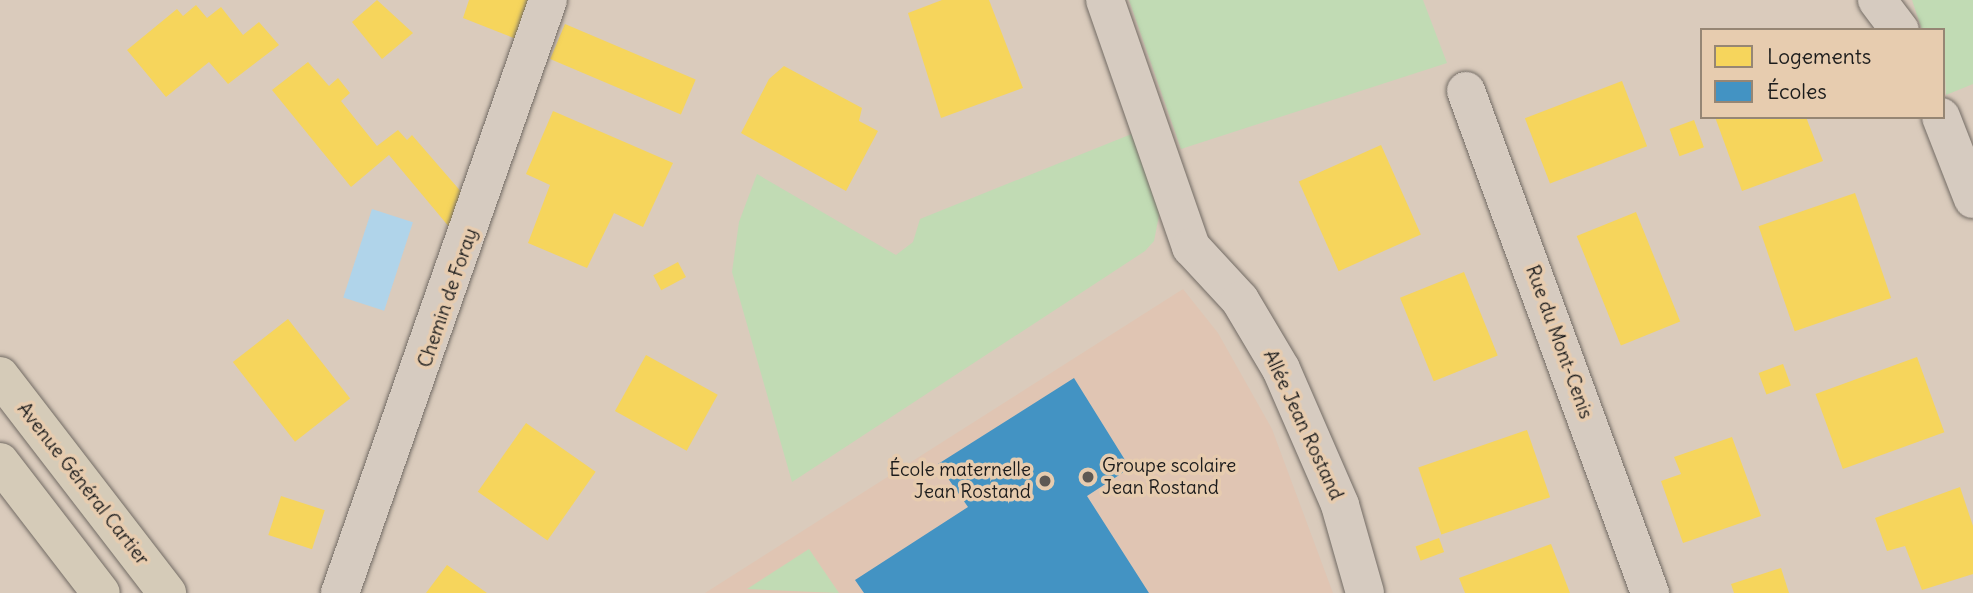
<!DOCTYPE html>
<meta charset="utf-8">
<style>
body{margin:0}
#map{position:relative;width:1973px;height:593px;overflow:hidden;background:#dacbbc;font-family:Delius,sans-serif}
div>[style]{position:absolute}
.built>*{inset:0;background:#e0c5b3}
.green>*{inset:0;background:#c1dbb4}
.water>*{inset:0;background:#b0d4ea;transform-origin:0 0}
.homes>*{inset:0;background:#f6d55c;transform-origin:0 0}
.schools>*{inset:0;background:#4393c3}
.roads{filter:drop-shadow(0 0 2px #726b64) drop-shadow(0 0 2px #726b64)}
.minor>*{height:38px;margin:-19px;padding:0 19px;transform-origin:19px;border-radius:19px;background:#d6cbc0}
.major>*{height:38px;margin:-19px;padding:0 19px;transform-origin:19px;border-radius:19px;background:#d5cbb8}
.dots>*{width:19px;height:19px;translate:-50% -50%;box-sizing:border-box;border:4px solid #e7ccaf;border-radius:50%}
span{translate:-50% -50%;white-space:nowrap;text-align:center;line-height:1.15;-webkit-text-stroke:7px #e7ccaf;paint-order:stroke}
.street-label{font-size:19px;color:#1c1c1c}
.poi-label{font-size:19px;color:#1c1c1c}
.left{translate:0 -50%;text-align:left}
.right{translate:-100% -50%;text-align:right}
.legend{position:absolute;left:1700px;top:28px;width:245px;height:91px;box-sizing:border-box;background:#e7ccaf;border:2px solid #968674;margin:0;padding:9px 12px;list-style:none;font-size:21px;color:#1c1c1c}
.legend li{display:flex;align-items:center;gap:14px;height:35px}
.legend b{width:35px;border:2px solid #968674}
</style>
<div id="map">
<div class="built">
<i style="clip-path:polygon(1183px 289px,1218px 333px,1272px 429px,1333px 593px,705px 593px)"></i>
</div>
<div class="green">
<i style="clip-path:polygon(1129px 0,1423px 0,1447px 63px,1181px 149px)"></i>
<i style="clip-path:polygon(1912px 0,1973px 0,1973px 84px,1946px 95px,1943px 30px,1922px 30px)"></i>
<i style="clip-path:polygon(1139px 131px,1162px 200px,1154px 241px,1145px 251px,792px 482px,732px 272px,739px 222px,757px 174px,896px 255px,913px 242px,920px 219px)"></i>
<i style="clip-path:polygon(809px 549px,839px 593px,747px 589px)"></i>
</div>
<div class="water">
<i style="left:372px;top:209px;width:43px;height:93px;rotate:18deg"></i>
</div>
<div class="homes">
<i style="clip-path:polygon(377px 0,413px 33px,382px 59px,352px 22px)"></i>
<i style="clip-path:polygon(469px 0,530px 0,516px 39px,463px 18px)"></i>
<i style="clip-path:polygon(942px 0,989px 0,1023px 88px,941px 118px,908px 13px)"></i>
<i style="clip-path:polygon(196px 5px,207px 18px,221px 7px,243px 35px,259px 22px,279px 45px,228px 84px,209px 62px,166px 97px,127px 50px,177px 9px,183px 16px)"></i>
<i style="left:565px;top:24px;width:142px;height:38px;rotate:23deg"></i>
<i style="clip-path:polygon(308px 62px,329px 86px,338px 78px,350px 93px,341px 101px,377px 146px,398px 130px,407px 140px,412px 135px,463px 194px,450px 228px,389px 155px,351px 187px,272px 90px)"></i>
<i style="clip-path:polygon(784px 66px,862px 108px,859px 121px,878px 131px,846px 191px,741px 133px,769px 79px)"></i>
<i style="left:1622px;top:81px;width:70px;height:104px;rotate:69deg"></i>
<i style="clip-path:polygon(553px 111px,673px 163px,643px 227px,614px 213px,587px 268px,528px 243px,550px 185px,526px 174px)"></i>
<i style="clip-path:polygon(1715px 117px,1806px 117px,1823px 161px,1742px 191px)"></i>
<i style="left:1694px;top:120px;width:29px;height:26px;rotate:70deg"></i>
<i style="left:1381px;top:145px;width:98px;height:90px;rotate:66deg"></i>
<i style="left:1855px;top:193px;width:111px;height:102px;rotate:71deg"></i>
<i style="left:1636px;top:212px;width:118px;height:64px;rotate:68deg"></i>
<i style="left:678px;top:262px;width:17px;height:28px;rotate:62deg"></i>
<i style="left:1464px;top:272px;width:90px;height:69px;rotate:68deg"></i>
<i style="left:288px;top:319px;width:101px;height:70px;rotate:52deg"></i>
<i style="left:646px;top:355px;width:82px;height:64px;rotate:29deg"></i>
<i style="left:1917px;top:357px;width:80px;height:108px;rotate:70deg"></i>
<i style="left:1783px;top:364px;width:23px;height:26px;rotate:70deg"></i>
<i style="left:526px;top:423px;width:85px;height:84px;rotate:35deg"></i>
<i style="left:1527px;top:430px;width:71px;height:115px;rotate:71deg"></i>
<i style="clip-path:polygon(1732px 437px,1761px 516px,1683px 543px,1661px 481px,1681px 474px,1674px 457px)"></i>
<i style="clip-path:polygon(1960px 487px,1973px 526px,1973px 574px,1922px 590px,1905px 546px,1887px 551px,1875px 518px)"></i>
<i style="left:281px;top:496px;width:46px;height:41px;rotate:18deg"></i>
<i style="left:1439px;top:538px;width:15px;height:25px;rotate:70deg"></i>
<i style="clip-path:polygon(1551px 544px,1570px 593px,1465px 593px,1459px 578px)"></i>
<i style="clip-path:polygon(447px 565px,487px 593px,426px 593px)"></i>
<i style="clip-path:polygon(1781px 568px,1789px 593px,1734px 593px,1731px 584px)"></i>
</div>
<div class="schools">
<i style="clip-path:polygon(1074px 378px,1130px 468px,1087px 496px,1149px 593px,864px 593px,855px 580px,968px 507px,938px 464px)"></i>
</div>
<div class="roads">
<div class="minor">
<i style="left:1105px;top:0;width:262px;rotate:70.8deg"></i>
<i style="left:1191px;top:247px;width:72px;rotate:47.2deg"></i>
<i style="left:1240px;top:300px;width:80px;rotate:59.3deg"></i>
<i style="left:1281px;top:369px;width:148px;rotate:66.5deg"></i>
<i style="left:1340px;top:505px;width:91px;rotate:74.1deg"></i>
<i style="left:1877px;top:0;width:38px;rotate:53deg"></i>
<i style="left:1466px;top:91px;width:535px;rotate:69.87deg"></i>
<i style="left:1941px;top:117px;width:88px;rotate:68.7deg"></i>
<i style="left:340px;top:593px;width:628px;rotate:-70.67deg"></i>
</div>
<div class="major">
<i style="left:0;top:376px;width:274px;rotate:52.4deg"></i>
<i style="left:0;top:462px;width:165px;rotate:52.4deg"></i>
</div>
</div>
<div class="dots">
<i style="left:1088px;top:477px;background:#5e5954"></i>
<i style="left:1045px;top:481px;background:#5e5954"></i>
</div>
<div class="street-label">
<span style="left:448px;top:298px;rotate:-71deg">Chemin de Foray</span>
<span style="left:1559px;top:342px;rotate:70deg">Rue du Mont-Cenis</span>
<span style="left:1303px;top:425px;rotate:65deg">Allée Jean Rostand</span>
<span style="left:83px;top:484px;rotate:52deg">Avenue Général Cartier</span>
</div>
<div class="poi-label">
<span class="left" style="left:1102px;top:477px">Groupe scolaire<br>Jean Rostand</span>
<span class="right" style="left:1031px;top:481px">École maternelle<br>Jean Rostand</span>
</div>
<ul class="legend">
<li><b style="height:19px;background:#f6d55c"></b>Logements</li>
<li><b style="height:19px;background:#4393c3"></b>Écoles</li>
</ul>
</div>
